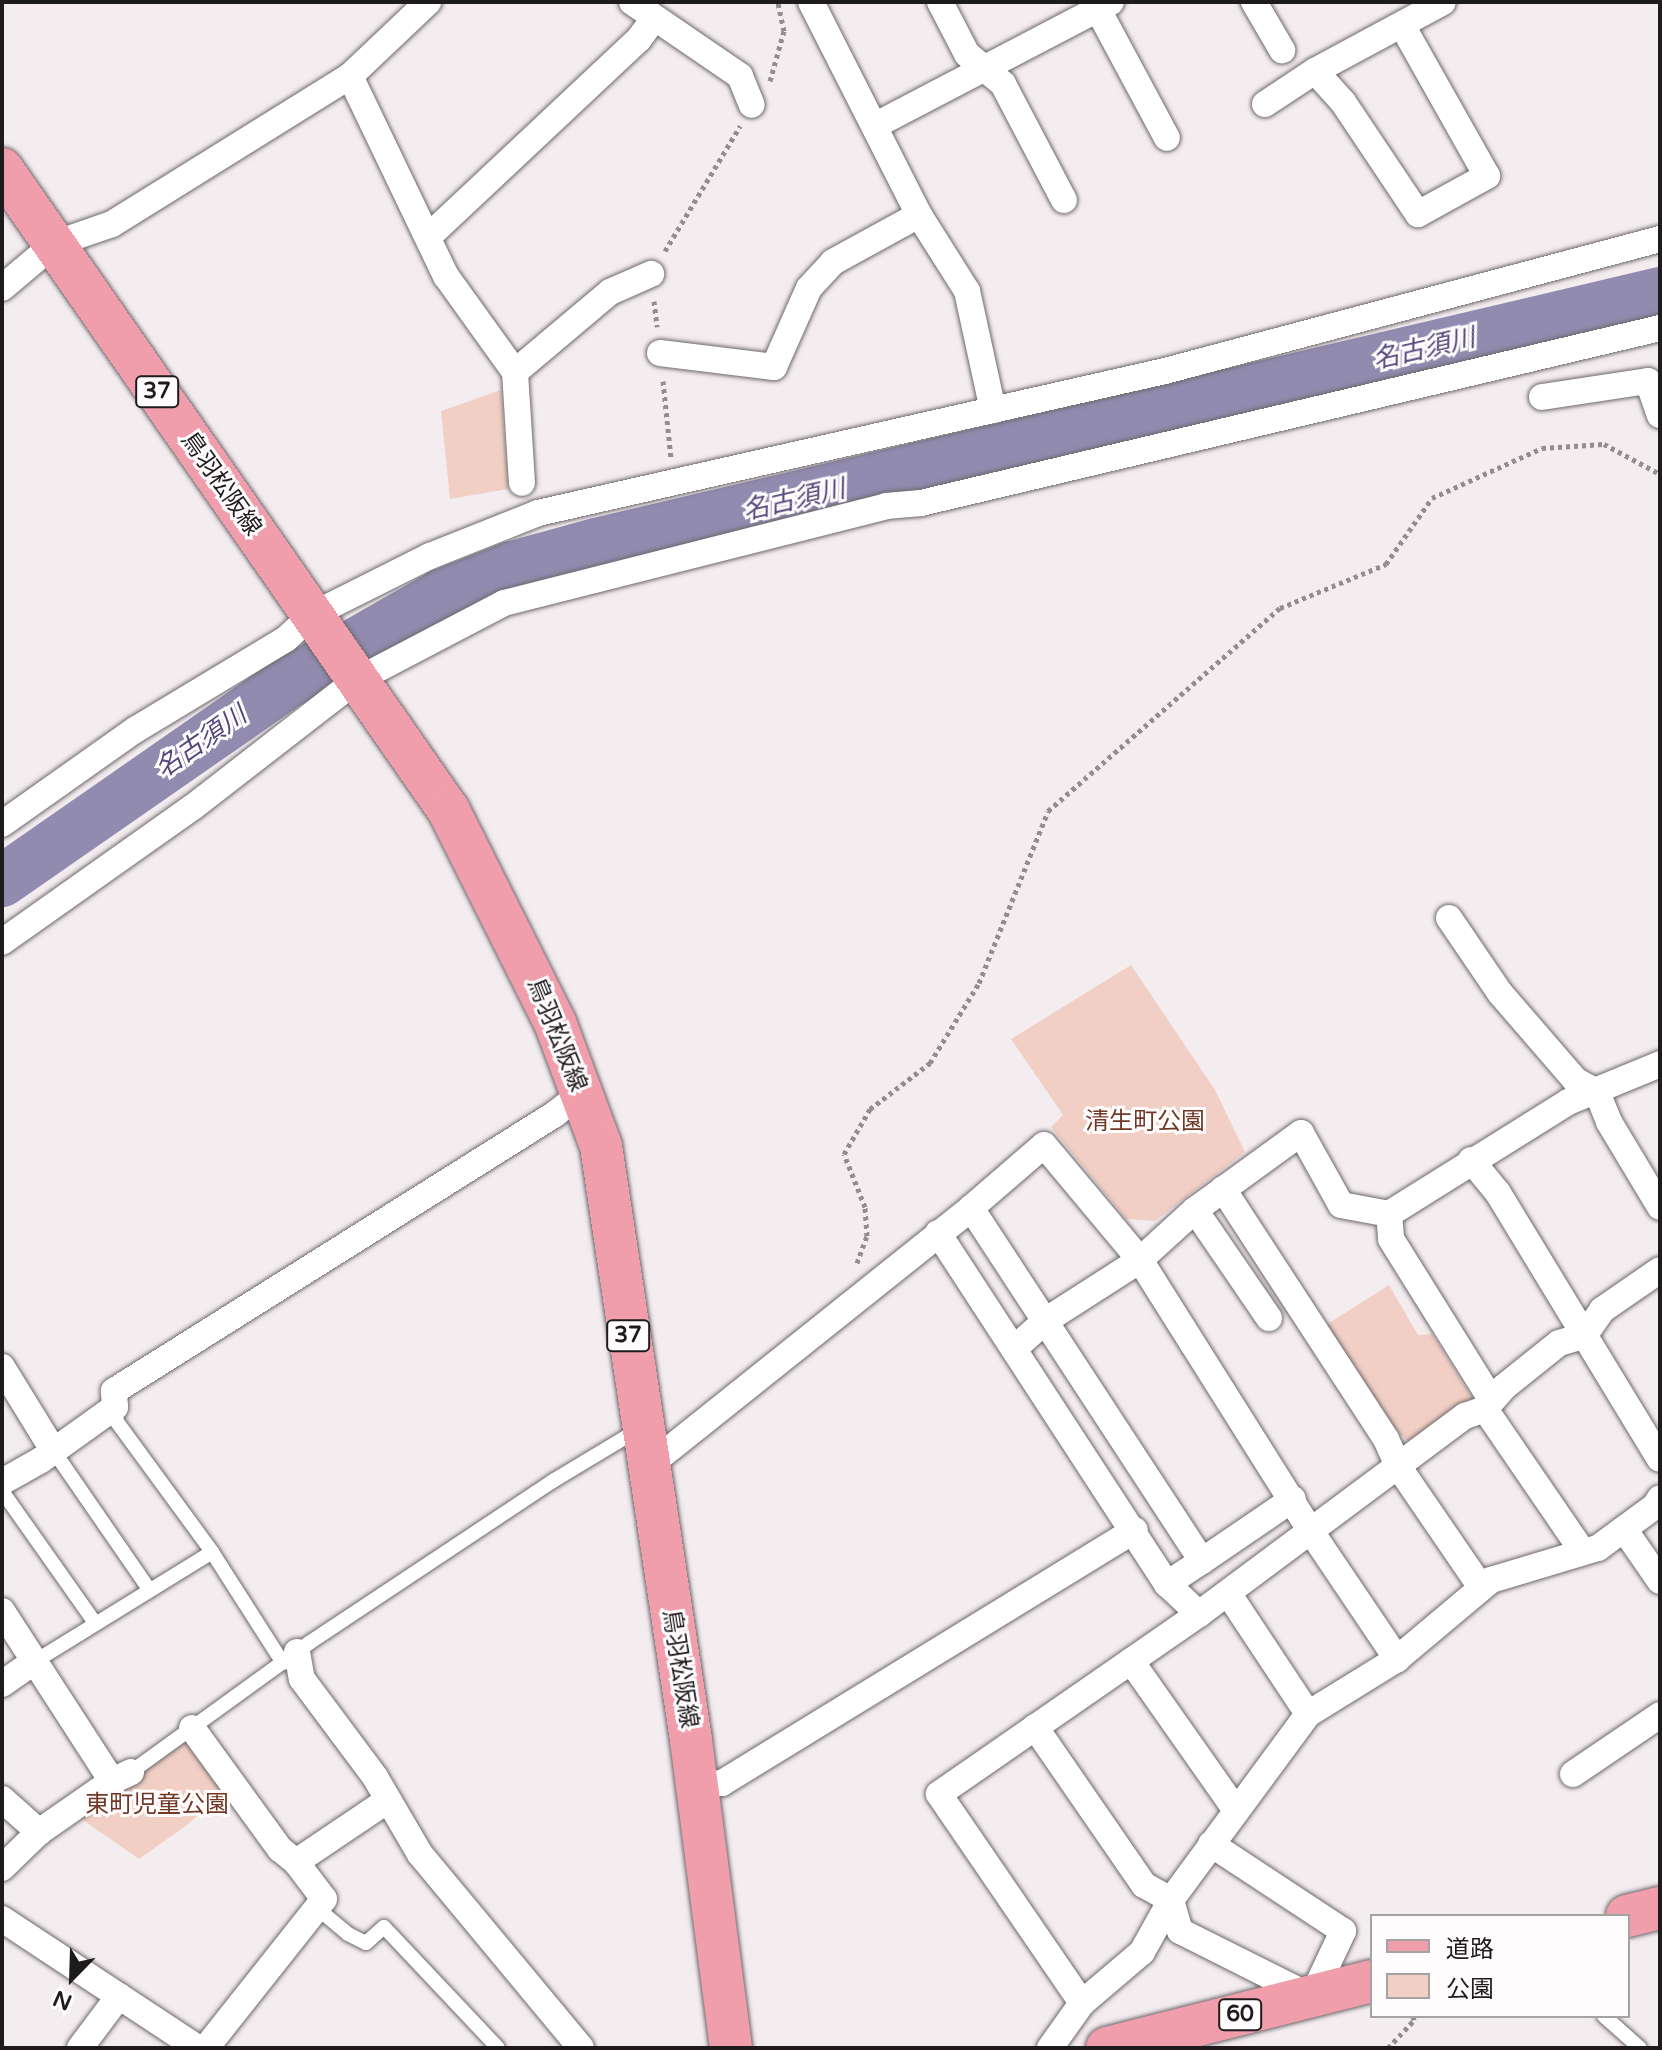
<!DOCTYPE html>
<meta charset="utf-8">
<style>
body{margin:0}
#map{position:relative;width:1662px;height:2050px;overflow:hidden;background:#f4edf0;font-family:"Varela Round","Noto Sans JP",sans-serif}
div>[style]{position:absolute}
.green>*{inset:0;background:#f1cfc4}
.river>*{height:52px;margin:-26px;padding:0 26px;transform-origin:26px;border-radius:26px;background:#918baf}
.path>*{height:5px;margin-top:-2.5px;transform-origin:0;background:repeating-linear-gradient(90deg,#928d8f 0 4px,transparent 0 8px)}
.roads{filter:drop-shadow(0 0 2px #6d686b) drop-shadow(0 0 2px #6d686b)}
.service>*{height:14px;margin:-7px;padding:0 7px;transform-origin:7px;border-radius:7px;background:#fff}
.minor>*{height:26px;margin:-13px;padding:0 13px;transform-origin:13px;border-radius:13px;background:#fff}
.primary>*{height:42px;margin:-21px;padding:0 21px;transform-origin:21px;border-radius:21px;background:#f09eac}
span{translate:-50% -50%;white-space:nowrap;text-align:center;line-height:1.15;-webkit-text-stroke:6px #fefcfd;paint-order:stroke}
.shield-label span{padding:2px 6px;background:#fefcfd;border:2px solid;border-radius:6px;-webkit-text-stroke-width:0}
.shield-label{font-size:22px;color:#1e1b1c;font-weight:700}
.street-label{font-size:24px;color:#1e1b1c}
.park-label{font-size:24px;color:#703926}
.water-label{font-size:26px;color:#53487c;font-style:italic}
.frame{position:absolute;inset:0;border:4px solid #1e1b1c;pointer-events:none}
.legend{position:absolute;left:1370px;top:1914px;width:260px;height:104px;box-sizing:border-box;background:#fefcfd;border:2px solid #a4a2a3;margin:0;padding:10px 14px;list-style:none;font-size:24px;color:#1e1b1c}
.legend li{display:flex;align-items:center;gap:16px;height:40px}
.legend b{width:40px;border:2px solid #a4a2a3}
.north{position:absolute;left:32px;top:1938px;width:80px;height:80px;-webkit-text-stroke:6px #fefcfd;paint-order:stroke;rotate:203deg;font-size:22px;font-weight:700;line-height:32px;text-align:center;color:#1e1b1c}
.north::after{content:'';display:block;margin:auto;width:28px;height:36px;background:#1e1b1c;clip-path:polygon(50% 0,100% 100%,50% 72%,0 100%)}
</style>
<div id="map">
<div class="green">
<i style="clip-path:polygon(501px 390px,508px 489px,450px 499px,441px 411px)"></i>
<i style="clip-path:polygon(1131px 965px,1215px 1090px,1245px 1152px,1155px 1221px,1126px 1219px,1051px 1127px,1063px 1115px,1011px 1039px)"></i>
<i style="clip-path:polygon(1389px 1285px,1418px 1335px,1432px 1334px,1473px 1399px,1412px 1444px,1393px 1429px,1326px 1325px)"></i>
<i style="clip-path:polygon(192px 1736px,228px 1789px,187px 1825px,139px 1859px,80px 1818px)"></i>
</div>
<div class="river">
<i style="left:2px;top:881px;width:347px;rotate:-34.8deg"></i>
<i style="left:287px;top:683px;width:177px;rotate:-29.7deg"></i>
<i style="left:441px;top:595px;width:76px;rotate:-21.5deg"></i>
<i style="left:512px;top:567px;width:87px;rotate:-15.3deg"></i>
<i style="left:596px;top:544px;width:1093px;rotate:-13.27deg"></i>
</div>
<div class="path">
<i style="left:770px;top:81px;width:52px;rotate:-74.4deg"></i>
<i style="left:784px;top:31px;width:30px;rotate:-102deg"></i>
<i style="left:665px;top:251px;width:146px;rotate:-59deg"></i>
<i style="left:654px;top:301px;width:26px;rotate:83deg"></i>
<i style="left:663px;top:381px;width:77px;rotate:84.1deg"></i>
<i style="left:857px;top:1263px;width:29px;rotate:-70deg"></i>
<i style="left:867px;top:1236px;width:29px;rotate:-94deg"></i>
<i style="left:865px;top:1207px;width:57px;rotate:-111.6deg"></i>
<i style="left:844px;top:1154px;width:52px;rotate:-60deg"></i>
<i style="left:870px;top:1109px;width:76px;rotate:-37.5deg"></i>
<i style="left:930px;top:1063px;width:94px;rotate:-58.5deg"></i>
<i style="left:979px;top:983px;width:185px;rotate:-68.1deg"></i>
<i style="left:1048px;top:811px;width:308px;rotate:-41.2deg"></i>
<i style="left:1280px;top:608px;width:115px;rotate:-22.5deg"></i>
<i style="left:1386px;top:564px;width:80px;rotate:-55.1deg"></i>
<i style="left:1432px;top:498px;width:121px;rotate:-24.4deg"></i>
<i style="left:1542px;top:448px;width:62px;rotate:-3.7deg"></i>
<i style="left:1604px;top:444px;width:64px;rotate:28.2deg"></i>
<i style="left:1388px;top:2048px;width:38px;rotate:-47deg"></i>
<i style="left:1414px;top:2020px;width:4px;rotate:-104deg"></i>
</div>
<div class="roads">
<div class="service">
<i style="left:115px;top:1407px;width:15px;rotate:82deg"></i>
<i style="left:117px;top:1422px;width:161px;rotate:53.8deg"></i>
<i style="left:212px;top:1552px;width:132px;rotate:57.4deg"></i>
<i style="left:53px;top:1450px;width:169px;rotate:55.4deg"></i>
<i style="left:2px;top:1491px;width:161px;rotate:54.8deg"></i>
<i style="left:34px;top:1662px;width:209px;rotate:-31.7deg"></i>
<i style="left:131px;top:1772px;width:220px;rotate:-35.9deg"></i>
<i style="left:309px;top:1643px;width:293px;rotate:-33.6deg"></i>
<i style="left:553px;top:1481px;width:103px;rotate:-31.1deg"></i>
<i style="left:317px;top:1908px;width:40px;rotate:40deg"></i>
<i style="left:348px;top:1934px;width:20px;rotate:27deg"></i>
<i style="left:366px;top:1943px;width:24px;rotate:-42deg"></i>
<i style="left:384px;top:1927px;width:166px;rotate:46.7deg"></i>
<i style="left:1604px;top:2016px;width:48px;rotate:41.6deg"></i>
</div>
<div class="minor">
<i style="left:632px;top:2px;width:131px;rotate:34.4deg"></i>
<i style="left:740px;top:76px;width:31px;rotate:68deg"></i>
<i style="left:811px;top:2px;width:239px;rotate:63.1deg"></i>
<i style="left:919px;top:215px;width:90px;rotate:57.7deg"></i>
<i style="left:967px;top:291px;width:122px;rotate:77.7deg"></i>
<i style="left:940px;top:2px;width:59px;rotate:62.6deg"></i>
<i style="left:967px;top:54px;width:47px;rotate:39.8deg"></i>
<i style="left:1003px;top:84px;width:131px;rotate:62.3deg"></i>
<i style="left:1094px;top:2px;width:154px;rotate:61.8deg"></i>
<i style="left:1254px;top:2px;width:56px;rotate:59.7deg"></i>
<i style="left:1315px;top:71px;width:42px;rotate:47.9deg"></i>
<i style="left:1343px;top:102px;width:135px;rotate:56.2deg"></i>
<i style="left:1418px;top:214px;width:79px;rotate:-28.8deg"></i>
<i style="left:1487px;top:176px;width:173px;rotate:-119.4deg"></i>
<i style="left:350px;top:76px;width:222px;rotate:64.4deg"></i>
<i style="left:446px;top:276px;width:118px;rotate:54.3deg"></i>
<i style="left:515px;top:372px;width:124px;rotate:-40.1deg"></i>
<i style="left:610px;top:292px;width:45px;rotate:-23.7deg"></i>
<i style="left:1265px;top:104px;width:60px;rotate:-33.4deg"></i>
<i style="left:1315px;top:71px;width:145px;rotate:-28.3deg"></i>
<i style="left:876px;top:125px;width:265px;rotate:-27.6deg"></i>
<i style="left:428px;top:237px;width:289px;rotate:-43.2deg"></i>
<i style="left:639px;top:39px;width:24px;rotate:-54deg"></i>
<i style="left:2px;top:288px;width:68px;rotate:-40.2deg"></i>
<i style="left:54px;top:244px;width:61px;rotate:-19deg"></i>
<i style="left:112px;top:224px;width:280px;rotate:-31.9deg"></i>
<i style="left:350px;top:76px;width:108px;rotate:-43.5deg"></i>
<i style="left:660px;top:353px;width:115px;rotate:7deg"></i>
<i style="left:774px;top:367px;width:86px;rotate:-66.1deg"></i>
<i style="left:809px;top:288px;width:35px;rotate:-47deg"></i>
<i style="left:833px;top:262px;width:98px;rotate:-28.7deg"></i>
<i style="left:515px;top:372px;width:111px;rotate:86.4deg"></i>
<i style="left:1542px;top:397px;width:107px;rotate:-8.6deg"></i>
<i style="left:1648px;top:381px;width:36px;rotate:71deg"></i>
<i style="left:2px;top:824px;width:163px;rotate:-35.3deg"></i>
<i style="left:135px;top:730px;width:176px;rotate:-31.1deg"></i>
<i style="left:286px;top:639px;width:35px;rotate:-43deg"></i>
<i style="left:312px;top:615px;width:132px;rotate:-26.6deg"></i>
<i style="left:430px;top:556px;width:116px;rotate:-21.7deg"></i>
<i style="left:538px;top:513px;width:643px;rotate:-12.76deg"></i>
<i style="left:1165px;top:371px;width:512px;rotate:-14.93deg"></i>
<i style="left:1449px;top:918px;width:91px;rotate:55.8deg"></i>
<i style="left:1500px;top:993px;width:115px;rotate:49.2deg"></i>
<i style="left:1575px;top:1080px;width:25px;rotate:29deg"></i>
<i style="left:1597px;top:1092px;width:32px;rotate:68deg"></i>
<i style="left:1609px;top:1122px;width:99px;rotate:59deg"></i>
<i style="left:2px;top:942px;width:234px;rotate:-35.3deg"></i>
<i style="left:193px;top:807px;width:207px;rotate:-37.8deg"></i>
<i style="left:357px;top:680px;width:166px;rotate:-27.6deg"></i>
<i style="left:504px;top:603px;width:394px;rotate:-14.2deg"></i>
<i style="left:886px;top:506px;width:35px;rotate:-5deg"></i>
<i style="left:921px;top:503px;width:759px;rotate:-13.32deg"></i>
<i style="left:1471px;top:1160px;width:43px;rotate:50.7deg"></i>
<i style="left:1498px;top:1193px;width:311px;rotate:58.7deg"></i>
<i style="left:1223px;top:1189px;width:298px;rotate:56.9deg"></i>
<i style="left:1386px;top:1439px;width:30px;rotate:66deg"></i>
<i style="left:1398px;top:1466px;width:147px;rotate:55.6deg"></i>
<i style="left:971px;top:1208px;width:422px;rotate:56.8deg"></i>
<i style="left:1202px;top:1561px;width:42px;rotate:146.7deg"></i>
<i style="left:1195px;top:1210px;width:131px;rotate:55.6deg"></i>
<i style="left:1389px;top:1214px;width:25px;rotate:85deg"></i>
<i style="left:1391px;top:1239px;width:189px;rotate:58deg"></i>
<i style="left:938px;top:1233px;width:419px;rotate:56.9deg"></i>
<i style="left:1167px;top:1584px;width:44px;rotate:43.2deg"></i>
<i style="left:1014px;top:1349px;width:42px;rotate:-42.1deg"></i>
<i style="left:1045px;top:1321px;width:113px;rotate:-32.7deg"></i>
<i style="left:1140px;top:1260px;width:319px;rotate:57.8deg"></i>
<i style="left:1310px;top:1530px;width:156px;rotate:56deg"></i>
<i style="left:2px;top:1367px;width:97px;rotate:58.4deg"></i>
<i style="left:1485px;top:1409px;width:173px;rotate:55.6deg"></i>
<i style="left:647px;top:1467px;width:415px;rotate:-38.6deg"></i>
<i style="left:971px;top:1208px;width:96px;rotate:-40.8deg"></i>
<i style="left:1044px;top:1145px;width:150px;rotate:50.1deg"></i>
<i style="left:1140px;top:1260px;width:74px;rotate:-42.3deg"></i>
<i style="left:1195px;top:1210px;width:131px;rotate:-36deg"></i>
<i style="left:1301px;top:1133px;width:82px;rotate:60.9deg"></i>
<i style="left:1341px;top:1205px;width:49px;rotate:10.6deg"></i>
<i style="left:1389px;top:1214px;width:211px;rotate:-32deg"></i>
<i style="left:1568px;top:1102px;width:100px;rotate:-22.4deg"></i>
<i style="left:2px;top:1482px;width:45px;rotate:-29.4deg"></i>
<i style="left:41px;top:1460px;width:91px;rotate:-35.6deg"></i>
<i style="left:115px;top:1407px;width:16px;rotate:-94deg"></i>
<i style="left:114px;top:1391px;width:521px;rotate:-32.13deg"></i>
<i style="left:555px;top:1114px;width:34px;rotate:-38deg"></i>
<i style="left:1624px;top:1529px;width:63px;rotate:55.3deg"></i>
<i style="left:1202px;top:1561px;width:110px;rotate:-34.3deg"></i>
<i style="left:1228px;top:1593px;width:145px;rotate:56.5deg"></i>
<i style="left:2px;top:1611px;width:202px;rotate:57.1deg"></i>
<i style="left:297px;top:1652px;width:27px;rotate:80deg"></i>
<i style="left:302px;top:1679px;width:122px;rotate:53.3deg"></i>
<i style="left:375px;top:1777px;width:89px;rotate:59.7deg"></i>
<i style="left:420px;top:1854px;width:252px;rotate:50.3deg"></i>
<i style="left:1131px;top:1661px;width:181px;rotate:54.9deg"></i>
<i style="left:2px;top:1684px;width:39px;rotate:-35deg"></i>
<i style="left:1035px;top:1727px;width:192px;rotate:55.4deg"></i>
<i style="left:1144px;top:1885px;width:31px;rotate:29deg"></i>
<i style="left:1171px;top:1900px;width:32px;rotate:74deg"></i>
<i style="left:1180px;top:1931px;width:148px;rotate:26.6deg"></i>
<i style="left:1312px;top:1997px;width:73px;rotate:-64.8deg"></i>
<i style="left:1343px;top:1931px;width:158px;rotate:-146.6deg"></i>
<i style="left:192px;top:1728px;width:150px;rotate:54deg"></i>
<i style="left:280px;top:1849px;width:21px;rotate:39deg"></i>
<i style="left:296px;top:1862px;width:46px;rotate:52.9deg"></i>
<i style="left:324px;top:1899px;width:190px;rotate:128.4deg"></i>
<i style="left:1573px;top:1774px;width:105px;rotate:-34.1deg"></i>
<i style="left:697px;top:1784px;width:25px;rotate:-2deg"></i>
<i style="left:722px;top:1783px;width:484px;rotate:-31.5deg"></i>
<i style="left:2px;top:1799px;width:50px;rotate:41.7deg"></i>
<i style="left:296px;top:1862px;width:111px;rotate:-34deg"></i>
<i style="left:2px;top:1868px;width:52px;rotate:-44.2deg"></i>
<i style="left:39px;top:1832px;width:89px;rotate:-34.9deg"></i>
<i style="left:112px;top:1781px;width:21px;rotate:-25deg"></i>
<i style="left:2px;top:1919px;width:235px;rotate:33.4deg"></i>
<i style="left:1082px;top:2003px;width:79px;rotate:-40.4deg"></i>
<i style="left:1142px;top:1952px;width:60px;rotate:-60.9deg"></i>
<i style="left:1171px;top:1900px;width:231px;rotate:-53.6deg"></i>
<i style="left:1308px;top:1714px;width:105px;rotate:-31.7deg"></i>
<i style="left:1397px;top:1659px;width:123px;rotate:-40deg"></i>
<i style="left:1491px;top:1580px;width:112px;rotate:-16.7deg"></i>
<i style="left:1598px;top:1548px;width:71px;rotate:-36.4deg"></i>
<i style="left:1655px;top:1506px;width:9px;rotate:-58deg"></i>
<i style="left:80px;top:2048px;width:65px;rotate:-53.1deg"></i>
<i style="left:1050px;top:2048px;width:55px;rotate:-54.6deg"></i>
<i style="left:1082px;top:2003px;width:253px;rotate:-124.4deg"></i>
<i style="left:939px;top:1794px;width:316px;rotate:-34.7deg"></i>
<i style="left:1199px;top:1614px;width:332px;rotate:-36.7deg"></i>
<i style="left:1465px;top:1416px;width:21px;rotate:-19deg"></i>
<i style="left:1485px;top:1409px;width:29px;rotate:-49deg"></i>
<i style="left:1504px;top:1387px;width:70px;rotate:-38.7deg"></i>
<i style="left:1559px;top:1343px;width:26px;rotate:-16deg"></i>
<i style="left:1584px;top:1336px;width:32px;rotate:-55deg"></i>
<i style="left:1602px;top:1310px;width:70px;rotate:-34.6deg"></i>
</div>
<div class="primary">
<i style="left:2px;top:169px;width:782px;rotate:55.15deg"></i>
<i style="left:449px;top:811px;width:239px;rotate:63.4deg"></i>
<i style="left:556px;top:1025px;width:129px;rotate:69.6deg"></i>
<i style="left:601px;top:1146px;width:601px;rotate:81.38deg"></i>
<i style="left:691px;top:1740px;width:311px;rotate:82.6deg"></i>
<i style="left:1627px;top:1916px;width:34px;rotate:-14deg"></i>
<i style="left:1107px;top:2048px;width:273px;rotate:-14.2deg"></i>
</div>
</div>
<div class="shield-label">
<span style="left:157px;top:392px">37</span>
<span style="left:628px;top:1336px">37</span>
<span style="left:1240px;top:2015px">60</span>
</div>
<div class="street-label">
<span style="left:221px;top:484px;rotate:55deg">鳥羽松阪線</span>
<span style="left:557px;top:1035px;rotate:68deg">鳥羽松阪線</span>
<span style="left:680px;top:1669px;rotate:81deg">鳥羽松阪線</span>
</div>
<div class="park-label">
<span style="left:1145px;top:1122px">清生町公園</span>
<span style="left:157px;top:1805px">東町児童公園</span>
</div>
<div class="water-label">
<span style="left:1424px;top:349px;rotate:-13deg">名古須川</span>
<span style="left:794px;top:500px;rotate:-13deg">名古須川</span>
<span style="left:201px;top:742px;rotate:-35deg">名古須川</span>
</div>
<div class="frame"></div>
<ul class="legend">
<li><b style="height:10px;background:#f09eac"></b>道路</li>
<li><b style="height:22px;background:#f1cfc4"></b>公園</li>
</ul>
<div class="north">N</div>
</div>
